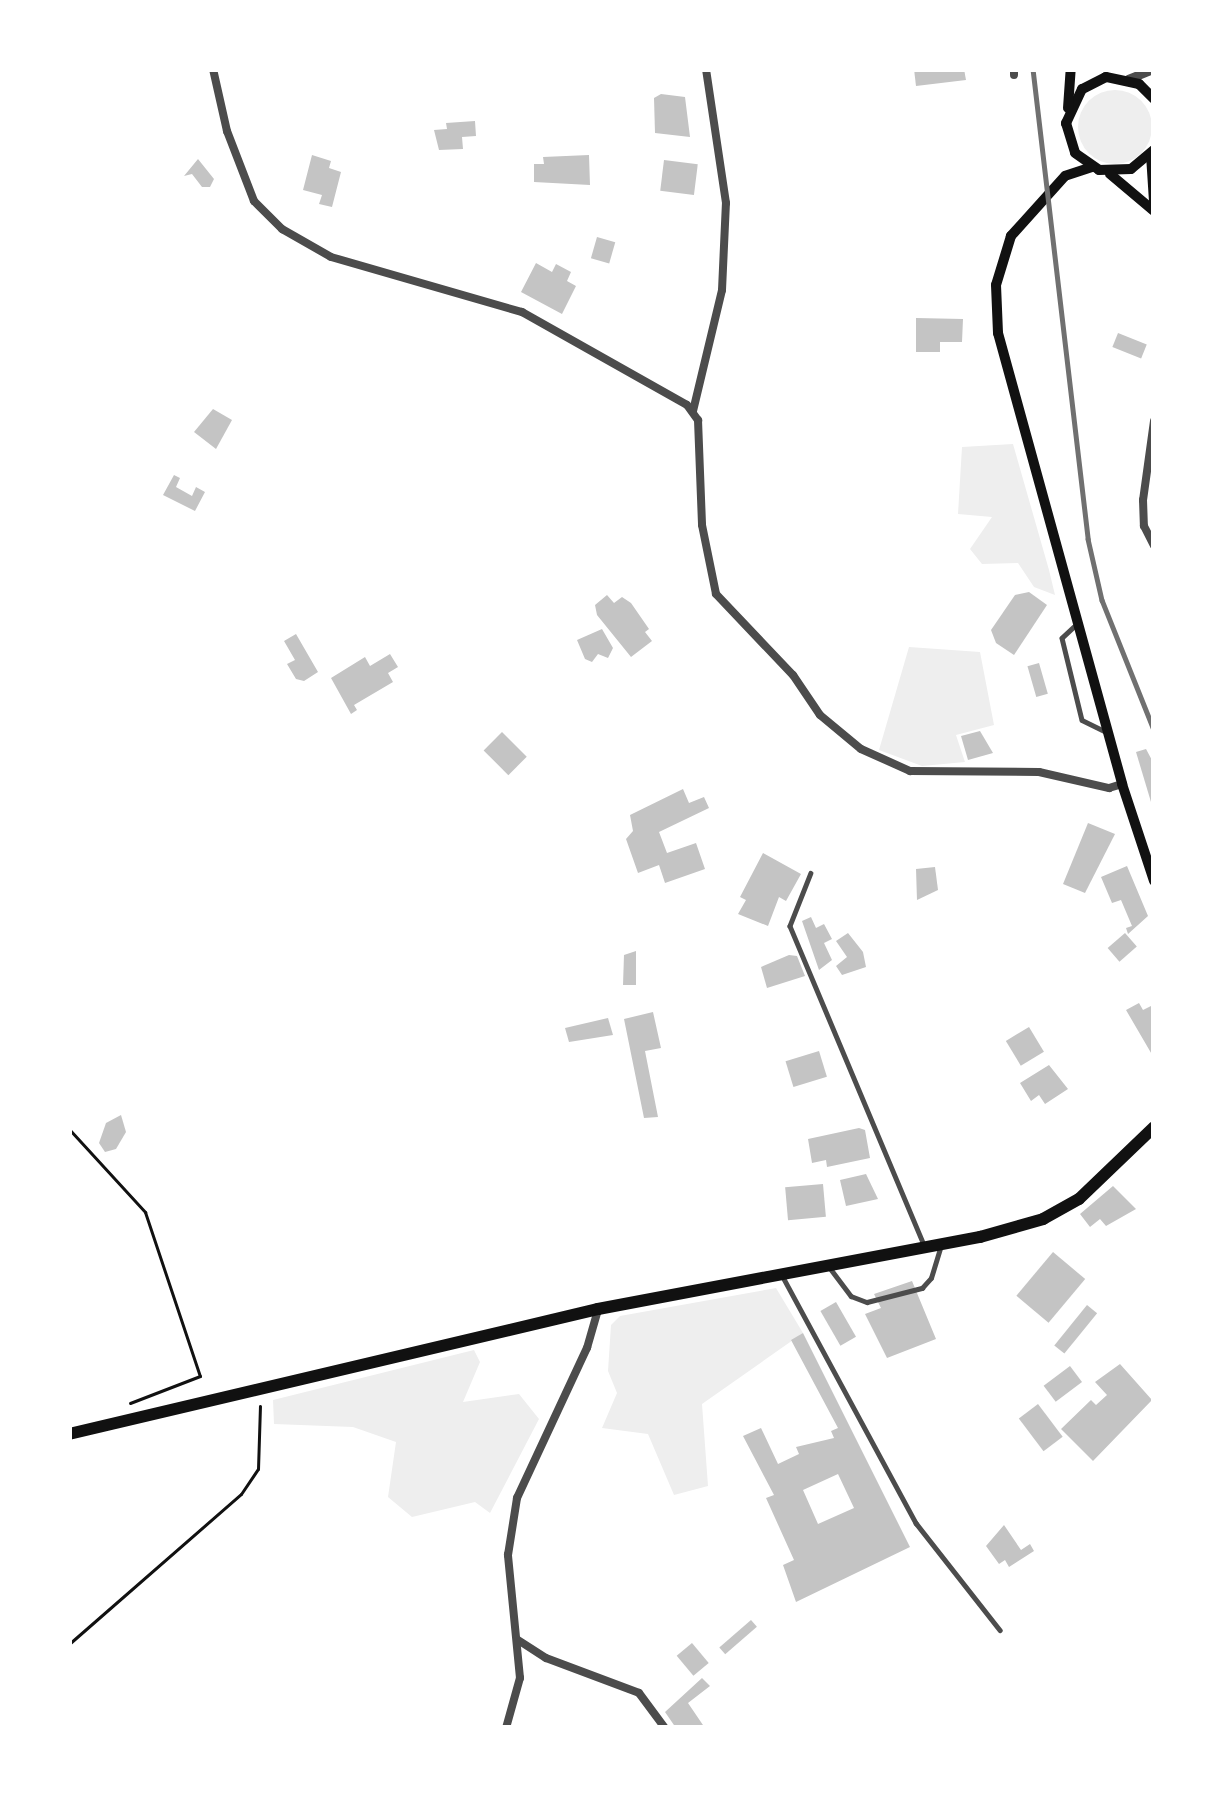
<!DOCTYPE html>
<style>
body{margin:0}
#map{position:relative;width:1223px;height:1797px;overflow:hidden;background:#fff;font-family:"Nunito Sans",sans-serif}
div>[style]{position:absolute}
.green>*{inset:0;background:#eee}
.round{border-radius:50%}
.building>*{inset:0;background:#c4c4c4;transform-origin:0 0}
.path>*{height:3px;margin:-1.5px;padding:0 1.5px;transform-origin:1.5px;border-radius:1.5px;background:#111}
.service>*{height:4.5px;margin:-2.25px;padding:0 2.25px;transform-origin:2.25px;border-radius:2.25px;background:#4c4c4c}
.minor>*{height:8px;margin:-4px;padding:0 4px;transform-origin:4px;border-radius:4px;background:#4c4c4c}
.tertiary>*{height:9px;margin:-4.5px;padding:0 4.5px;transform-origin:4.5px;border-radius:4.5px;background:#4c4c4c}
.secondary>*{height:10px;margin:-5px;padding:0 5px;transform-origin:5px;border-radius:5px;background:#111}
.primary>*{height:12px;margin:-6px;padding:0 6px;transform-origin:6px;border-radius:6px;background:#111}
.rail>*{height:4.5px;margin:-2.25px;padding:0 2.25px;transform-origin:2.25px;border-radius:2.25px;background:#707070}
span{translate:-50% -50%;white-space:nowrap;text-align:center;line-height:1.15;-webkit-text-stroke:10px #fff;paint-order:stroke}
.frame{position:absolute;inset:0;border:72px solid #fff;pointer-events:none}
</style>
<div id="map">
<div class="green">
<i class="round" style="left:1078px;top:90px;width:74px;height:74px"></i>
<i style="clip-path:polygon(1013px 444px,1049px 570px,1055px 595px,1034px 587px,1018px 563px,982px 564px,970px 549px,992px 517px,958px 514px,962px 447px)"></i>
<i style="clip-path:polygon(909px 647px,980px 652px,994px 725px,956px 735px,965px 762px,922px 766px,879px 750px)"></i>
<i style="clip-path:polygon(776px 1288px,803px 1333px,702px 1404px,708px 1486px,674px 1495px,648px 1434px,602px 1428px,617px 1393px,608px 1371px,611px 1325px,620px 1316px)"></i>
<i style="clip-path:polygon(474px 1350px,480px 1362px,463px 1402px,519px 1394px,539px 1419px,490px 1513px,475px 1502px,412px 1517px,388px 1497px,396px 1442px,353px 1427px,274px 1424px,273px 1400px)"></i>
</div>
<div class="building">
<i style="clip-path:polygon(914px 69px,964px 69px,966px 80px,916px 86px)"></i>
<i style="clip-path:polygon(661px 94px,685px 97px,690px 137px,655px 133px,654px 98px)"></i>
<i style="clip-path:polygon(475px 121px,476px 136px,462px 137px,463px 149px,439px 150px,434px 130px,447px 129px,446px 123px)"></i>
<i style="clip-path:polygon(312px 155px,331px 161px,329px 168px,341px 172px,332px 207px,319px 204px,322px 195px,303px 190px)"></i>
<i style="clip-path:polygon(589px 155px,590px 185px,534px 182px,534px 164px,544px 164px,543px 157px)"></i>
<i style="clip-path:polygon(198px 159px,214px 179px,210px 187px,202px 187px,192px 174px,184px 176px)"></i>
<i style="left:664px;top:160px;width:34px;height:31px;rotate:7deg"></i>
<i style="left:597px;top:237px;width:19px;height:22px;rotate:16deg"></i>
<i style="clip-path:polygon(536px 263px,552px 272px,556px 264px,571px 272px,567px 281px,576px 286px,562px 314px,521px 292px)"></i>
<i style="clip-path:polygon(916px 318px,963px 319px,962px 342px,940px 342px,940px 352px,916px 352px)"></i>
<i style="left:1118px;top:333px;width:31px;height:15px;rotate:22deg"></i>
<i style="clip-path:polygon(213px 409px,232px 420px,216px 449px,194px 432px)"></i>
<i style="clip-path:polygon(174px 475px,180px 478px,176px 487px,192px 496px,196px 487px,205px 492px,195px 511px,163px 495px)"></i>
<i style="clip-path:polygon(1029px 592px,1047px 605px,1014px 655px,996px 643px,991px 630px,1015px 595px)"></i>
<i style="clip-path:polygon(607px 595px,614px 603px,622px 597px,631px 603px,649px 629px,645px 632px,652px 641px,631px 657px,597px 615px,595px 605px)"></i>
<i style="clip-path:polygon(602px 629px,613px 648px,608px 658px,598px 654px,592px 662px,585px 659px,577px 640px)"></i>
<i style="clip-path:polygon(296px 634px,318px 672px,304px 681px,296px 679px,287px 664px,295px 660px,284px 641px)"></i>
<i style="clip-path:polygon(390px 654px,398px 667px,388px 673px,393px 682px,354px 705px,357px 710px,351px 714px,331px 678px,365px 657px,370px 666px)"></i>
<i style="left:1039px;top:663px;width:32px;height:12px;rotate:74deg"></i>
<i style="clip-path:polygon(980px 731px,993px 753px,968px 760px,961px 736px)"></i>
<i style="left:502px;top:732px;width:35px;height:26px;rotate:45deg"></i>
<i style="clip-path:polygon(1146px 749px,1154px 764px,1154px 812px,1136px 752px)"></i>
<i style="clip-path:polygon(683px 789px,689px 803px,704px 797px,709px 808px,659px 832px,667px 853px,696px 843px,705px 869px,665px 883px,659px 865px,638px 873px,626px 839px,633px 831px,630px 815px)"></i>
<i style="clip-path:polygon(1088px 823px,1115px 834px,1085px 893px,1063px 884px)"></i>
<i style="clip-path:polygon(763px 853px,801px 874px,786px 901px,779px 897px,768px 926px,738px 914px,746px 900px,740px 897px)"></i>
<i style="clip-path:polygon(1127px 866px,1148px 916px,1128px 934px,1126px 928px,1132px 926px,1121px 900px,1112px 903px,1101px 877px)"></i>
<i style="clip-path:polygon(935px 867px,938px 890px,917px 900px,916px 869px)"></i>
<i style="clip-path:polygon(811px 917px,816px 928px,824px 924px,832px 939px,824px 943px,832px 960px,819px 970px,802px 921px)"></i>
<i style="clip-path:polygon(848px 933px,863px 952px,866px 967px,842px 975px,836px 966px,847px 957px,836px 941px)"></i>
<i style="left:1125px;top:933px;width:18px;height:23px;rotate:49deg"></i>
<i style="clip-path:polygon(636px 951px,636px 985px,623px 985px,624px 955px)"></i>
<i style="clip-path:polygon(789px 955px,797px 956px,805px 976px,767px 988px,761px 967px)"></i>
<i style="clip-path:polygon(1139px 1003px,1143px 1010px,1151px 1006px,1154px 1011px,1154px 1058px,1126px 1010px)"></i>
<i style="clip-path:polygon(653px 1012px,661px 1048px,645px 1051px,658px 1117px,644px 1118px,624px 1019px)"></i>
<i style="clip-path:polygon(608px 1018px,613px 1035px,569px 1042px,565px 1028px)"></i>
<i style="left:1029px;top:1027px;width:29px;height:27px;rotate:59deg"></i>
<i style="left:819px;top:1051px;width:27px;height:35px;rotate:73deg"></i>
<i style="clip-path:polygon(1049px 1065px,1068px 1089px,1045px 1104px,1039px 1095px,1031px 1101px,1020px 1083px)"></i>
<i style="clip-path:polygon(121px 1115px,126px 1132px,116px 1149px,105px 1152px,99px 1143px,106px 1123px)"></i>
<i style="clip-path:polygon(859px 1128px,865px 1130px,870px 1158px,827px 1167px,826px 1160px,812px 1163px,808px 1139px)"></i>
<i style="clip-path:polygon(866px 1174px,878px 1199px,846px 1206px,840px 1180px)"></i>
<i style="left:823px;top:1184px;width:33px;height:38px;rotate:85deg"></i>
<i style="clip-path:polygon(1113px 1186px,1136px 1209px,1106px 1226px,1100px 1219px,1090px 1227px,1080px 1214px)"></i>
<i style="left:1053px;top:1252px;width:42px;height:57px;rotate:40deg"></i>
<i style="clip-path:polygon(912px 1281px,936px 1339px,887px 1358px,865px 1314px,881px 1308px,874px 1294px)"></i>
<i style="left:836px;top:1302px;width:40px;height:18px;rotate:60deg"></i>
<i style="left:1087px;top:1305px;width:13px;height:52px;rotate:39deg"></i>
<i style="clip-path:polygon(evenodd,803px 1333px,910px 1547px,796px 1602px,783px 1565px,794px 1560px,766px 1498px,774px 1495px,743px 1436px,761px 1428px,778px 1464px,799px 1454px,796px 1447px,834px 1438px,831px 1431px,838px 1428px,791px 1340px,803px 1333px,838px 1474px,854px 1508px,818px 1524px,803px 1490px,838px 1474px)"></i>
<i style="clip-path:polygon(1120px 1364px,1152px 1400px,1093px 1461px,1061px 1429px,1091px 1400px,1096px 1405px,1107px 1395px,1095px 1382px)"></i>
<i style="left:1070px;top:1366px;width:20px;height:33px;rotate:53deg"></i>
<i style="left:1038px;top:1404px;width:41px;height:24px;rotate:53deg"></i>
<i style="clip-path:polygon(1004px 1525px,1021px 1550px,1030px 1544px,1034px 1551px,1009px 1567px,1005px 1560px,999px 1564px,986px 1546px)"></i>
<i style="left:751px;top:1620px;width:9px;height:42px;rotate:49deg"></i>
<i style="left:692px;top:1643px;width:26px;height:20px;rotate:50deg"></i>
<i style="clip-path:polygon(702px 1678px,710px 1686px,688px 1703px,705px 1728px,676px 1728px,665px 1712px)"></i>
</div>
<div class="path">
<i style="left:69px;top:1129px;width:113px;rotate:47.5deg"></i>
<i style="left:145px;top:1212px;width:173px;rotate:71.5deg"></i>
<i style="left:200px;top:1376px;width:75px;rotate:158.9deg"></i>
<i style="left:69px;top:1644px;width:228px;rotate:-41.1deg"></i>
<i style="left:241px;top:1494px;width:30px;rotate:-56deg"></i>
<i style="left:258px;top:1469px;width:63px;rotate:-88.2deg"></i>
</div>
<div class="service">
<i style="left:1074px;top:627px;width:16px;rotate:137deg"></i>
<i style="left:1062px;top:638px;width:84px;rotate:76.3deg"></i>
<i style="left:1082px;top:720px;width:25px;rotate:26deg"></i>
<i style="left:811px;top:873px;width:57px;rotate:111.6deg"></i>
<i style="left:790px;top:926px;width:348px;rotate:67.2deg"></i>
<i style="left:830px;top:1268px;width:35px;rotate:53deg"></i>
<i style="left:851px;top:1296px;width:17px;rotate:21deg"></i>
<i style="left:867px;top:1302px;width:57px;rotate:-14.3deg"></i>
<i style="left:922px;top:1288px;width:13px;rotate:-48deg"></i>
<i style="left:931px;top:1278px;width:34px;rotate:-73deg"></i>
<i style="left:783px;top:1277px;width:280px;rotate:61.6deg"></i>
<i style="left:916px;top:1523px;width:136px;rotate:51.9deg"></i>
</div>
<div class="minor">
<i style="left:213px;top:69px;width:64px;rotate:77.3deg"></i>
<i style="left:227px;top:131px;width:75px;rotate:68.9deg"></i>
<i style="left:254px;top:201px;width:40px;rotate:45deg"></i>
<i style="left:282px;top:229px;width:56px;rotate:29.7deg"></i>
<i style="left:331px;top:257px;width:199px;rotate:16.1deg"></i>
<i style="left:522px;top:312px;width:189px;rotate:29.4deg"></i>
<i style="left:687px;top:405px;width:19px;rotate:54deg"></i>
<i style="left:698px;top:420px;width:105px;rotate:87.8deg"></i>
<i style="left:702px;top:525px;width:70px;rotate:78.5deg"></i>
<i style="left:716px;top:594px;width:112px;rotate:46.5deg"></i>
<i style="left:793px;top:675px;width:48px;rotate:56deg"></i>
<i style="left:820px;top:715px;width:53px;rotate:39.7deg"></i>
<i style="left:861px;top:749px;width:54px;rotate:24.2deg"></i>
<i style="left:910px;top:771px;width:129px;rotate:0.4deg"></i>
<i style="left:1039px;top:772px;width:72px;rotate:12.9deg"></i>
<i style="left:1109px;top:788px;width:14px;rotate:-17deg"></i>
<i style="left:1014px;top:69px;width:6px;rotate:90deg"></i>
<i style="left:693px;top:411px;width:124px;rotate:-76.5deg"></i>
<i style="left:722px;top:290px;width:87px;rotate:-87.4deg"></i>
<i style="left:726px;top:203px;width:135px;rotate:-98.5deg"></i>
<i style="left:1154px;top:421px;width:80px;rotate:97.9deg"></i>
<i style="left:1143px;top:500px;width:26px;rotate:88deg"></i>
<i style="left:1144px;top:526px;width:22px;rotate:63deg"></i>
<i style="left:518px;top:1640px;width:33px;rotate:33deg"></i>
<i style="left:546px;top:1658px;width:99px;rotate:20.6deg"></i>
<i style="left:639px;top:1693px;width:44px;rotate:53.4deg"></i>
<i style="left:506px;top:1728px;width:52px;rotate:-74.4deg"></i>
<i style="left:520px;top:1678px;width:124px;rotate:-95.6deg"></i>
<i style="left:508px;top:1555px;width:58px;rotate:-81deg"></i>
<i style="left:517px;top:1498px;width:166px;rotate:-65deg"></i>
<i style="left:587px;top:1348px;width:40px;rotate:-74deg"></i>
</div>
<div class="tertiary">
<i style="left:1128px;top:79px;width:27px;rotate:-22deg"></i>
</div>
<div class="secondary">
<i style="left:1154px;top:99px;width:21px;rotate:-135deg"></i>
<i style="left:1139px;top:84px;width:34px;rotate:-168deg"></i>
<i style="left:1106px;top:77px;width:27px;rotate:153deg"></i>
<i style="left:1082px;top:89px;width:38px;rotate:115deg"></i>
<i style="left:1066px;top:123px;width:31px;rotate:73deg"></i>
<i style="left:1075px;top:153px;width:29px;rotate:35deg"></i>
<i style="left:1099px;top:170px;width:32px;rotate:-2deg"></i>
<i style="left:1131px;top:169px;width:30px;rotate:-40deg"></i>
<i style="left:1068px;top:108px;width:39px;rotate:-86deg"></i>
<i style="left:1151px;top:155px;width:46px;rotate:86.3deg"></i>
<i style="left:1092px;top:167px;width:28px;rotate:162deg"></i>
<i style="left:1065px;top:176px;width:81px;rotate:132deg"></i>
<i style="left:1011px;top:236px;width:51px;rotate:107deg"></i>
<i style="left:996px;top:285px;width:48px;rotate:87.6deg"></i>
<i style="left:998px;top:333px;width:468px;rotate:74.6deg"></i>
<i style="left:1122px;top:784px;width:102px;rotate:71.7deg"></i>
<i style="left:1110px;top:174px;width:57px;rotate:40.1deg"></i>
</div>
<div class="primary">
<i style="left:69px;top:1434px;width:544px;rotate:-13.29deg"></i>
<i style="left:598px;top:1309px;width:389px;rotate:-10.7deg"></i>
<i style="left:980px;top:1237px;width:66px;rotate:-15.9deg"></i>
<i style="left:1043px;top:1219px;width:41px;rotate:-29.1deg"></i>
<i style="left:1079px;top:1199px;width:104px;rotate:-43.8deg"></i>
</div>
<div class="rail">
<i style="left:1033px;top:69px;width:473px;rotate:83.3deg"></i>
<i style="left:1088px;top:539px;width:63px;rotate:77.1deg"></i>
<i style="left:1102px;top:600px;width:140px;rotate:68.2deg"></i>
</div>
<div class="frame"></div>
</div>
